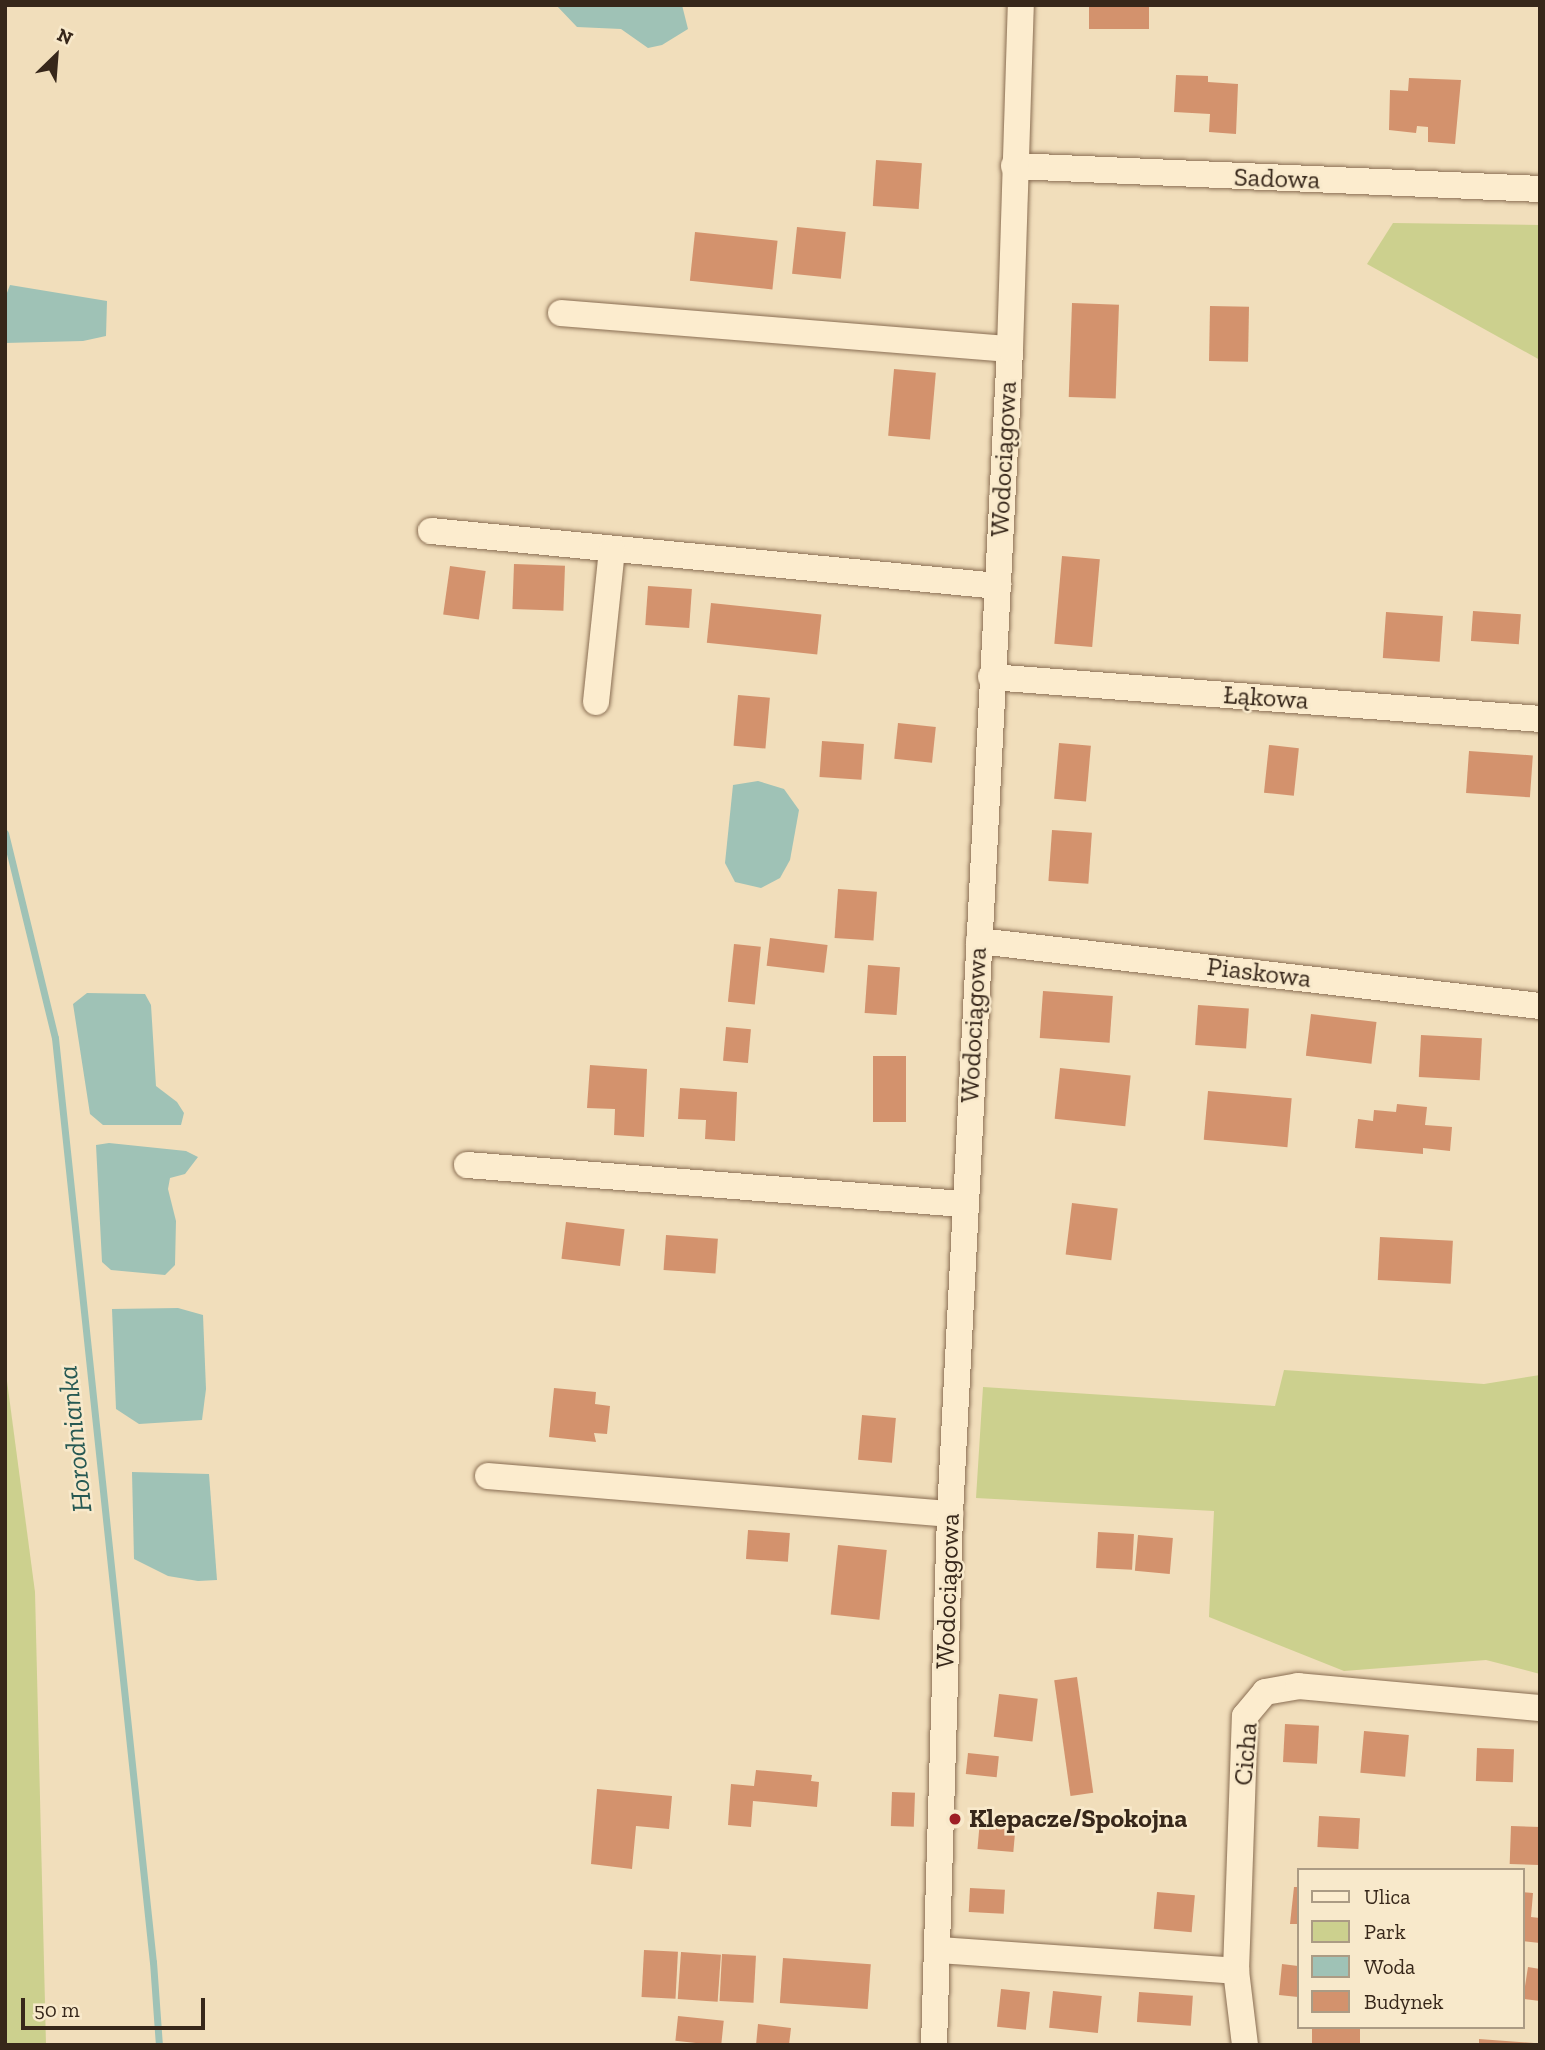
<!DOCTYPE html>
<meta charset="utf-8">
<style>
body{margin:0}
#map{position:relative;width:1545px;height:2050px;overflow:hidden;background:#f1debb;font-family:"Zilla Slab",serif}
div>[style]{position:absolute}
.green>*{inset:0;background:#ccd08e}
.water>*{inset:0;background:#9fc2b6}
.stream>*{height:7px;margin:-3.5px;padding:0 3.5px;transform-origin:3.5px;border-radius:3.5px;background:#9fc2b6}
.building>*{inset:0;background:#d3926d;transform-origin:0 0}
.roads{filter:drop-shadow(0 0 2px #8a6e53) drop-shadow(0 0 2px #8a6e53)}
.minor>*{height:26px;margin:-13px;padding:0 13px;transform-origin:13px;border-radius:13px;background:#fcecce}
.dots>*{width:19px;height:19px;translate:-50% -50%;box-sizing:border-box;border:4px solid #f8e9cb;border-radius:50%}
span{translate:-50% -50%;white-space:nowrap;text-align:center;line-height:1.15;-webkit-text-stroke:5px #f8e9cb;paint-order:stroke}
.street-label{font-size:26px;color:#37271a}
.poi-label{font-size:26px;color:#37271a;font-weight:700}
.left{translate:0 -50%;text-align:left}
.water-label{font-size:28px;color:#275953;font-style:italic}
.frame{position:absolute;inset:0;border:7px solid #37271a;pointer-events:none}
.legend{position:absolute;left:1297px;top:1868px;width:228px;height:161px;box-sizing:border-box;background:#f8e9cb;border:2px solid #ab9b84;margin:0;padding:9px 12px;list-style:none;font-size:21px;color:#37271a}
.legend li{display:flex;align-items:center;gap:14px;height:35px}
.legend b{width:35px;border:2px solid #ab9b84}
.north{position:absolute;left:21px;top:21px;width:70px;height:70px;-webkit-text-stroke:5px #f8e9cb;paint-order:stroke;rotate:25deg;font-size:19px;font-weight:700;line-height:28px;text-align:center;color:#37271a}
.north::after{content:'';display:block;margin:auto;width:24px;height:32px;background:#37271a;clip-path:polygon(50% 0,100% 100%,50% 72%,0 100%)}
.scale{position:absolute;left:21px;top:1998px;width:184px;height:32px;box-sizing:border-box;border:4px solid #37271a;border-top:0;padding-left:9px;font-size:21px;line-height:24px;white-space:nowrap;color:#37271a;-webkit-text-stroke:5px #f8e9cb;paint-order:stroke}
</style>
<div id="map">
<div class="green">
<i style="clip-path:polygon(1393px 223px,1540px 225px,1540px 360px,1367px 264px)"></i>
<i style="clip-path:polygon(5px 1366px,35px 1592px,46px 2045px,5px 2045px)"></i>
<i style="clip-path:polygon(1284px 1370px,1484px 1384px,1540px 1375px,1540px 1674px,1486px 1660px,1344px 1671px,1209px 1617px,1214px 1511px,976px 1498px,983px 1387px,1275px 1406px)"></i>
</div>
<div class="water">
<i style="clip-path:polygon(556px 5px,682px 5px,688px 29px,662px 45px,648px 48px,621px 29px,577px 27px)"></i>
<i style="clip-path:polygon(10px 285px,107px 301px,106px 336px,83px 341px,5px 343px,5px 298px)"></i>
<i style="clip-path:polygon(758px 781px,784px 789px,799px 810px,790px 860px,780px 878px,761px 888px,735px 882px,725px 863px,733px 785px)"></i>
<i style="clip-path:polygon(87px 993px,145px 994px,151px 1005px,156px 1086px,177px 1102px,184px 1113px,181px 1125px,103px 1125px,90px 1114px,73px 1004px)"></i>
<i style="clip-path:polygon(109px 1143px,186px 1151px,198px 1157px,185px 1174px,170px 1178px,168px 1189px,176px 1221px,175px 1265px,165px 1275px,111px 1270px,102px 1262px,96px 1145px)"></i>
<i style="clip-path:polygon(178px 1308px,203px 1315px,206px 1389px,202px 1420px,139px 1424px,116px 1409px,112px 1309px)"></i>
<i style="clip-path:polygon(132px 1472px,209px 1474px,217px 1580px,198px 1581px,168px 1576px,134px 1559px)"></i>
</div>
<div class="stream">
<i style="left:5px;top:833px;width:211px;rotate:76.3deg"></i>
<i style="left:55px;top:1038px;width:929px;rotate:83.95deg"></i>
<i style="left:153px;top:1962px;width:83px;rotate:85.9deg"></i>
</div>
<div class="building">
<i style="left:1089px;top:5px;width:60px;height:24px"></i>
<i style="clip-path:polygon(1176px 75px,1208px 76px,1208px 82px,1238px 84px,1236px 134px,1209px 132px,1210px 114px,1174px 112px)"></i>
<i style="clip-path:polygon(1409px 78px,1461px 80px,1455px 144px,1428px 142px,1428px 127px,1417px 126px,1416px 133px,1389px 130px,1390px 90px,1408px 91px)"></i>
<i style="left:876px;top:160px;width:46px;height:46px;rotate:4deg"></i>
<i style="left:797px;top:227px;width:49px;height:47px;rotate:6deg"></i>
<i style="left:695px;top:232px;width:83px;height:49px;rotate:6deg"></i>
<i style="left:1072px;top:303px;width:47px;height:94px;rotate:2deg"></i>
<i style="left:1210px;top:306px;width:39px;height:55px;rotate:1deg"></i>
<i style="left:894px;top:369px;width:42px;height:67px;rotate:5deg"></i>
<i style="left:1062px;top:556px;width:38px;height:88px;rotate:5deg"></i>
<i style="left:514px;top:564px;width:51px;height:45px;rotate:2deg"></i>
<i style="left:450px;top:566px;width:36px;height:49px;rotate:8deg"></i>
<i style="left:648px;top:586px;width:44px;height:39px;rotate:4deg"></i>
<i style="left:711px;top:603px;width:111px;height:40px;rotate:6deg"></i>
<i style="left:1473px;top:611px;width:48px;height:30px;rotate:4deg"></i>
<i style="left:1386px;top:612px;width:57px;height:46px;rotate:4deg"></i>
<i style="left:738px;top:695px;width:32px;height:51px;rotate:5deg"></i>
<i style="left:898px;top:723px;width:38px;height:36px;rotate:6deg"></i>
<i style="left:822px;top:741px;width:42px;height:36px;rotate:4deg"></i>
<i style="left:1059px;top:743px;width:32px;height:56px;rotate:5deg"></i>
<i style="left:1269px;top:745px;width:30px;height:48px;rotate:6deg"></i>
<i style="left:1469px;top:751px;width:64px;height:42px;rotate:4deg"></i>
<i style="left:1052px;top:830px;width:40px;height:51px;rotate:4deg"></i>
<i style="left:838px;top:889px;width:39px;height:49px;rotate:4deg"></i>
<i style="left:770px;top:938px;width:58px;height:28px;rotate:7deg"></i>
<i style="left:734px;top:944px;width:27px;height:58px;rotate:6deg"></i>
<i style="left:868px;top:965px;width:32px;height:48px;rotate:4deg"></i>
<i style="left:1043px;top:991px;width:70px;height:47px;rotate:4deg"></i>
<i style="left:1198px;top:1005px;width:51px;height:40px;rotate:4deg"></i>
<i style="left:1311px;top:1014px;width:66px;height:42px;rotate:7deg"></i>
<i style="left:726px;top:1027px;width:25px;height:34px;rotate:5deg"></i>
<i style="left:1421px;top:1035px;width:61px;height:42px;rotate:3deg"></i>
<i style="left:873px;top:1056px;width:33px;height:66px"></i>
<i style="clip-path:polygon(590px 1065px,647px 1069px,644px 1137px,614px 1135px,615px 1109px,587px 1108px)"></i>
<i style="left:1060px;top:1068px;width:71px;height:51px;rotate:6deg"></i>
<i style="clip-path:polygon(680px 1088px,737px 1092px,735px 1141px,705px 1139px,706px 1120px,678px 1119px)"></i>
<i style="left:1208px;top:1091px;width:84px;height:49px;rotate:5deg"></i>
<i style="clip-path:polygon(1397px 1104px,1427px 1107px,1425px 1125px,1452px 1127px,1450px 1151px,1423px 1148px,1423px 1154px,1355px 1148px,1358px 1119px,1373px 1121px,1374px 1110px,1396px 1112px)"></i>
<i style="left:1072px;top:1203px;width:46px;height:52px;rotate:7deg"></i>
<i style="left:566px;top:1222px;width:59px;height:37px;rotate:7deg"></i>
<i style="left:666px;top:1235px;width:52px;height:35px;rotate:4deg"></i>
<i style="left:1380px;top:1237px;width:73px;height:43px;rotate:3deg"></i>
<i style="clip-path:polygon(554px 1388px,596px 1392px,595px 1404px,610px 1406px,607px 1434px,594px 1433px,596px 1442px,549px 1437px)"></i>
<i style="left:862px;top:1415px;width:34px;height:45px;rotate:5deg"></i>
<i style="left:748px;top:1530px;width:42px;height:29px;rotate:4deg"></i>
<i style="left:1098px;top:1532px;width:36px;height:36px;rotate:3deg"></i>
<i style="left:1138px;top:1535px;width:35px;height:36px;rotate:5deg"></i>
<i style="left:838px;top:1545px;width:49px;height:70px;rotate:6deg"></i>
<i style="left:1077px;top:1677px;width:117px;height:23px;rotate:82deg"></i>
<i style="left:999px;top:1694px;width:39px;height:43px;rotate:7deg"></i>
<i style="left:1285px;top:1724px;width:34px;height:38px;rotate:3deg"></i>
<i style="left:1364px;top:1731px;width:45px;height:42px;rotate:5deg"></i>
<i style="left:1477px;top:1748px;width:37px;height:33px;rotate:2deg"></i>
<i style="left:968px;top:1753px;width:31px;height:21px;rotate:6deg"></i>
<i style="clip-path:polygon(756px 1770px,812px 1775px,811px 1781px,819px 1782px,817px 1807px,753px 1801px,751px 1827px,728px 1825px,731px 1784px,754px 1786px)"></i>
<i style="clip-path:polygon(597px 1789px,672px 1796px,669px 1829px,636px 1826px,632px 1869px,591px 1864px)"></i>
<i style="left:892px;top:1792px;width:23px;height:34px;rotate:2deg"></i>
<i style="left:1319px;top:1816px;width:41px;height:31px;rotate:3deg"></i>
<i style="left:980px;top:1820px;width:36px;height:29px;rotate:5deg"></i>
<i style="left:1511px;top:1826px;width:29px;height:38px;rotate:2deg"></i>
<i style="clip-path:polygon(1294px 1887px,1298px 1887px,1298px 1924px,1290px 1924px)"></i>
<i style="left:970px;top:1888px;width:35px;height:24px;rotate:3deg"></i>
<i style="left:1157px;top:1892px;width:38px;height:37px;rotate:5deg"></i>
<i style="clip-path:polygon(1522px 1892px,1533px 1893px,1531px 1917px,1540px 1918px,1540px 1943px,1522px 1941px)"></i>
<i style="left:644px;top:1950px;width:34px;height:47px;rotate:3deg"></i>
<i style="left:681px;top:1952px;width:40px;height:47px;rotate:4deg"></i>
<i style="left:722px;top:1954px;width:34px;height:47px;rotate:3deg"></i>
<i style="left:783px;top:1958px;width:88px;height:45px;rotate:4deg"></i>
<i style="clip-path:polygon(1282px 1964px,1298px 1966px,1298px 1997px,1279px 1995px)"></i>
<i style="clip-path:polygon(1528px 1967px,1540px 1969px,1540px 2001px,1523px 1999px)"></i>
<i style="left:1001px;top:1989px;width:29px;height:38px;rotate:6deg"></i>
<i style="left:1053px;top:1991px;width:49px;height:37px;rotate:6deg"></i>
<i style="left:1139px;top:1992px;width:54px;height:30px;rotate:4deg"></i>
<i style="left:678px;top:2016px;width:46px;height:25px;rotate:6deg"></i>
<i style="clip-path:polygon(758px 2024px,791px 2028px,789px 2045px,756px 2045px)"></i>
<i style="left:1312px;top:2027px;width:48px;height:18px"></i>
<i style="clip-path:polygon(1479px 2039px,1534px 2043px,1534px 2045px,1479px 2045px)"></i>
</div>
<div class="roads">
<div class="minor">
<i style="left:1014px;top:166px;width:527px;rotate:2.5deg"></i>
<i style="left:561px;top:313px;width:450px;rotate:4.6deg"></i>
<i style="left:431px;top:531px;width:570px;rotate:5.54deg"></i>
<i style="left:991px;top:677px;width:551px;rotate:4.37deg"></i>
<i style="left:596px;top:702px;width:152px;rotate:-84deg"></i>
<i style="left:979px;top:941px;width:565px;rotate:6.61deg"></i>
<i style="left:467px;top:1165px;width:499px;rotate:4.5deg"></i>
<i style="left:488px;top:1476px;width:464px;rotate:4.7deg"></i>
<i style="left:938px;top:1950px;width:299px;rotate:4deg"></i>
<i style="left:934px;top:2045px;width:531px;rotate:-88.27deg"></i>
<i style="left:950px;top:1514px;width:1167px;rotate:-87.05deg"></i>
<i style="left:1010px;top:349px;width:344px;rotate:-88.2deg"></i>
<i style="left:1245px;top:2045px;width:75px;rotate:-96.9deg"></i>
<i style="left:1236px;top:1971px;width:255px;rotate:-88deg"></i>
<i style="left:1245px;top:1716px;width:31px;rotate:-50deg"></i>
<i style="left:1265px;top:1692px;width:34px;rotate:-10deg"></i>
<i style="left:1298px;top:1686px;width:243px;rotate:5.2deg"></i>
</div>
</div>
<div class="dots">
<i style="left:955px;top:1819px;background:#9e1e25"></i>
</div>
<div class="street-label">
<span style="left:1277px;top:179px;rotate:2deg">Sadowa</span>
<span style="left:1004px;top:459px;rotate:-87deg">Wodociągowa</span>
<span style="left:1266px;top:698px;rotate:4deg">Łąkowa</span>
<span style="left:1259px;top:973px;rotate:7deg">Piaskowa</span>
<span style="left:974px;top:1025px;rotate:-87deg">Wodociągowa</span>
<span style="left:948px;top:1591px;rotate:-88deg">Wodociągowa</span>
<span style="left:1246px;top:1754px;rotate:-85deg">Cicha</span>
</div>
<div class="poi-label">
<span class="left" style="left:969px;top:1819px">Klepacze/Spokojna</span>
</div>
<div class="water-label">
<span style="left:75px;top:1439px;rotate:-96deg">Horodnianka</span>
</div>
<div class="frame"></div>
<ul class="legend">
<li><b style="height:9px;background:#fcecce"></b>Ulica</li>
<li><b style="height:19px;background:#ccd08e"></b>Park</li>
<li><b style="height:19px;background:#9fc2b6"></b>Woda</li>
<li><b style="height:19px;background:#d3926d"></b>Budynek</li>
</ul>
<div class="north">N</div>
<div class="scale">50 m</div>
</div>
